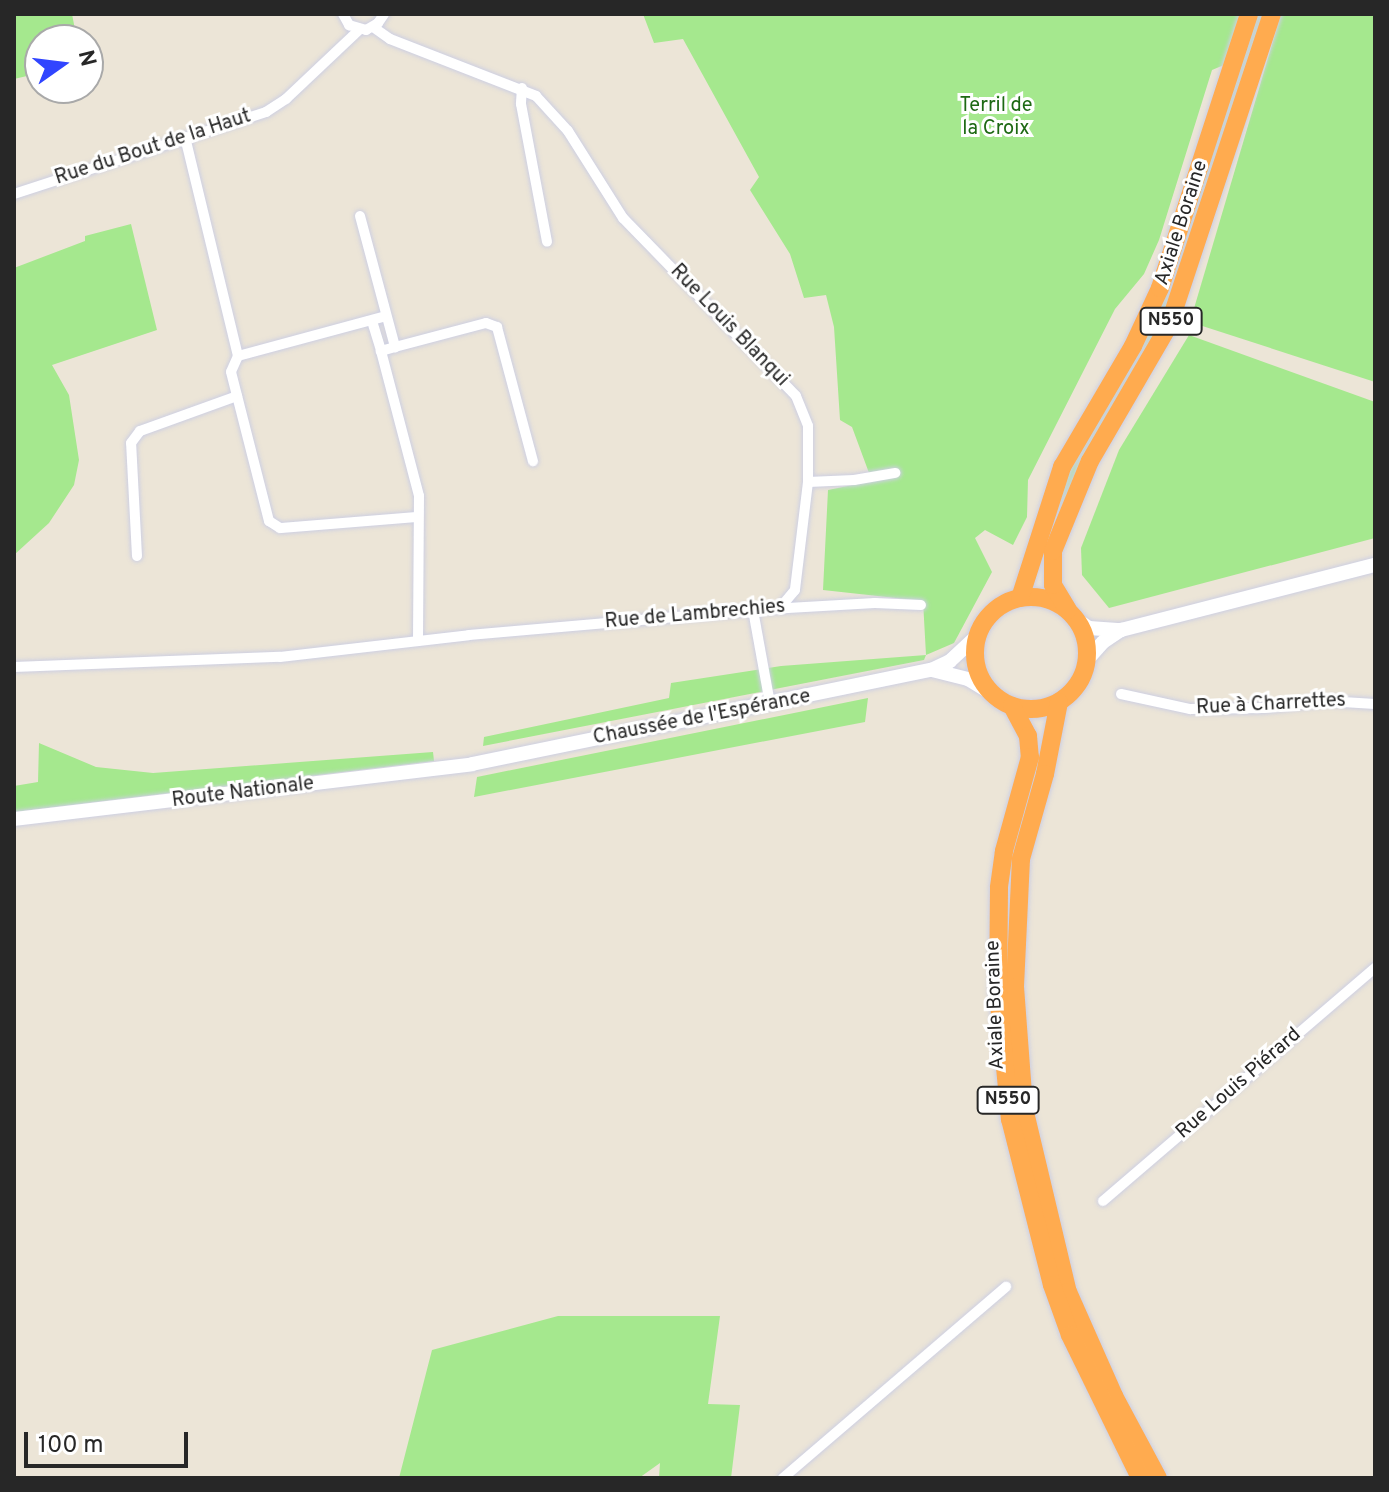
<!DOCTYPE html>
<meta charset="utf-8">
<style>
body{margin:0}
#map{position:relative;width:1389px;height:1492px;overflow:hidden;background:#ece5d7;font-family:Overpass,sans-serif}
div>[style]{position:absolute}
.green>*{inset:0;background:#a5e88e}
.roads{filter:drop-shadow(0 0 2px #cdcfe2) drop-shadow(0 0 2px #cdcfe2)}
.street>*{height:10px;margin:-5px;padding:0 5px;transform-origin:5px;border-radius:5px;background:#fff}
.secondary>*{height:14px;margin:-7px;padding:0 7px;transform-origin:7px;border-radius:7px;background:#fff}
.highway>*{height:18px;margin:-9px;padding:0 9px;transform-origin:9px;border-radius:9px;background:#ffab4f}
.highway>.ring{margin:-9px;padding:0;box-sizing:content-box;background:none;border:18px solid #ffab4f;border-radius:50%}
span{translate:-50% -50%;white-space:nowrap;text-align:center;line-height:1.15;-webkit-text-stroke:6px #fff;paint-order:stroke}
.shield-label span{padding:2px 6px;background:#fff;border:2px solid;border-radius:6px;-webkit-text-stroke-width:0}
.shield-label{font-size:18px;color:#272727;font-weight:700}
.park-label{font-size:20px;color:#1d6913}
.street-label{font-size:20px;color:#272727}
.frame{position:absolute;inset:0;border:16px solid #272727;pointer-events:none}
.north{position:absolute;left:24px;top:24px;width:80px;height:80px;box-sizing:border-box;background:#fff;border:2px solid #a9a9a9;border-radius:50%;rotate:76deg;font-size:22px;font-weight:700;line-height:32px;text-align:center;color:#272727}
.north::after{content:'';display:block;margin:auto;width:28px;height:36px;background:#3145ff;clip-path:polygon(50% 0,100% 100%,50% 72%,0 100%)}
.scale{position:absolute;left:24px;top:1432px;width:164px;height:36px;box-sizing:border-box;border:4px solid #272727;border-top:0;padding-left:10px;font-size:24px;line-height:28px;white-space:nowrap;color:#272727;-webkit-text-stroke:6px #fff;paint-order:stroke}
</style>
<div id="map">
<div class="green">
<i style="clip-path:polygon(14px 14px,72px 14px,77px 40px,40px 40px,40px 73px,14px 79px)"></i>
<i style="clip-path:polygon(643px 14px,1242px 14px,1224px 65px,1212px 70px,1159px 240px,1144px 274px,1115px 309px,1028px 480px,1027px 517px,1013px 545px,985px 530px,975px 538px,992px 572px,954px 643px,926px 655px,924px 660px,483px 746px,484px 737px,669px 698px,671px 683px,781px 666px,926px 655px,923px 601px,823px 590px,828px 490px,872px 481px,852px 427px,840px 420px,834px 327px,826px 295px,804px 298px,790px 254px,750px 190px,759px 177px,683px 39px,654px 43px)"></i>
<i style="clip-path:polygon(1255px 14px,1266px 14px,1169px 309px,1066px 496px,1042px 558px,1070px 464px,1127px 371px)"></i>
<i style="clip-path:polygon(1281px 14px,1375px 14px,1375px 382px,1190px 322px)"></i>
<i style="clip-path:polygon(131px 224px,157px 330px,52px 365px,69px 395px,79px 460px,74px 485px,49px 523px,14px 555px,14px 268px,85px 241px,85px 236px)"></i>
<i style="clip-path:polygon(1189px 335px,1375px 402px,1375px 538px,1109px 608px,1082px 575px,1081px 548px,1119px 450px)"></i>
<i style="clip-path:polygon(868px 698px,865px 722px,474px 797px,477px 777px)"></i>
<i style="clip-path:polygon(39px 743px,96px 767px,153px 773px,433px 752px,434px 761px,14px 812px,14px 786px,38px 782px)"></i>
<i style="clip-path:polygon(558px 1316px,720px 1316px,708px 1404px,740px 1405px,731px 1478px,659px 1478px,660px 1463px,639px 1478px,399px 1478px,432px 1350px)"></i>
</div>
<div class="roads">
<div class="street">
<i style="left:343px;top:14px;width:13px;rotate:61deg"></i>
<i style="left:349px;top:25px;width:18px;rotate:16deg"></i>
<i style="left:366px;top:30px;width:14px;rotate:-30deg"></i>
<i style="left:378px;top:23px;width:11px;rotate:-56deg"></i>
<i style="left:373px;top:27px;width:21px;rotate:35deg"></i>
<i style="left:390px;top:39px;width:157px;rotate:21.3deg"></i>
<i style="left:536px;top:96px;width:47px;rotate:47.6deg"></i>
<i style="left:568px;top:131px;width:103px;rotate:57.7deg"></i>
<i style="left:623px;top:218px;width:248px;rotate:45.8deg"></i>
<i style="left:796px;top:396px;width:32px;rotate:68deg"></i>
<i style="left:808px;top:426px;width:56px;rotate:90deg"></i>
<i style="left:808px;top:482px;width:109px;rotate:96.9deg"></i>
<i style="left:795px;top:590px;width:23px;rotate:130deg"></i>
<i style="left:522px;top:88px;width:16px;rotate:94deg"></i>
<i style="left:521px;top:104px;width:140px;rotate:79.3deg"></i>
<i style="left:185px;top:137px;width:225px;rotate:76.4deg"></i>
<i style="left:238px;top:356px;width:17px;rotate:114deg"></i>
<i style="left:231px;top:372px;width:154px;rotate:75.7deg"></i>
<i style="left:269px;top:521px;width:13px;rotate:32deg"></i>
<i style="left:280px;top:528px;width:138px;rotate:-4.6deg"></i>
<i style="left:14px;top:194px;width:265px;rotate:-18deg"></i>
<i style="left:266px;top:112px;width:24px;rotate:-33deg"></i>
<i style="left:286px;top:99px;width:100px;rotate:-43.4deg"></i>
<i style="left:360px;top:216px;width:136px;rotate:75deg"></i>
<i style="left:395px;top:347px;width:15px;rotate:164deg"></i>
<i style="left:381px;top:351px;width:150px;rotate:75.3deg"></i>
<i style="left:419px;top:496px;width:145px;rotate:90.4deg"></i>
<i style="left:372px;top:321px;width:31px;rotate:73deg"></i>
<i style="left:395px;top:347px;width:94px;rotate:-14.8deg"></i>
<i style="left:486px;top:323px;width:12px;rotate:20deg"></i>
<i style="left:497px;top:327px;width:139px;rotate:75deg"></i>
<i style="left:238px;top:356px;width:153px;rotate:-15.1deg"></i>
<i style="left:808px;top:482px;width:46px;rotate:-2.5deg"></i>
<i style="left:854px;top:480px;width:42px;rotate:-9.7deg"></i>
<i style="left:137px;top:556px;width:113px;rotate:-93deg"></i>
<i style="left:131px;top:443px;width:15px;rotate:-53deg"></i>
<i style="left:140px;top:431px;width:103px;rotate:-19.8deg"></i>
<i style="left:753px;top:610px;width:96px;rotate:79.7deg"></i>
<i style="left:14px;top:667px;width:266px;rotate:-2.2deg"></i>
<i style="left:280px;top:657px;width:190px;rotate:-6.6deg"></i>
<i style="left:469px;top:635px;width:285px;rotate:-5deg"></i>
<i style="left:753px;top:610px;width:122px;rotate:-3.3deg"></i>
<i style="left:875px;top:603px;width:46px;rotate:2.5deg"></i>
<i style="left:1121px;top:694px;width:71px;rotate:12.3deg"></i>
<i style="left:1190px;top:709px;width:73px;rotate:-0.8deg"></i>
<i style="left:1263px;top:708px;width:64px;rotate:-6.2deg"></i>
<i style="left:1327px;top:701px;width:48px;rotate:3.6deg"></i>
<i style="left:1103px;top:1201px;width:358px;rotate:-40.6deg"></i>
<i style="left:783px;top:1478px;width:294px;rotate:-40.6deg"></i>
</div>
<div class="secondary">
<i style="left:1076px;top:619px;width:16px;rotate:35deg"></i>
<i style="left:1089px;top:628px;width:32px;rotate:4deg"></i>
<i style="left:1121px;top:630px;width:262px;rotate:-14.4deg"></i>
<i style="left:1086px;top:661px;width:25px;rotate:-48deg"></i>
<i style="left:1103px;top:642px;width:22px;rotate:-34deg"></i>
<i style="left:932px;top:670px;width:37px;rotate:14deg"></i>
<i style="left:968px;top:679px;width:26px;rotate:31deg"></i>
<i style="left:14px;top:819px;width:461px;rotate:-6.8deg"></i>
<i style="left:472px;top:764px;width:469px;rotate:-11.6deg"></i>
<i style="left:931px;top:670px;width:21px;rotate:-25deg"></i>
<i style="left:950px;top:661px;width:37px;rotate:-43deg"></i>
</div>
<div class="highway">
<i class="ring" style="left:975px;top:597px;width:94px;height:94px"></i>
<i style="left:1020px;top:598px;width:138px;rotate:-72.2deg"></i>
<i style="left:1062px;top:467px;width:140px;rotate:-59.6deg"></i>
<i style="left:1133px;top:346px;width:64px;rotate:-65deg"></i>
<i style="left:1160px;top:288px;width:288px;rotate:-72deg"></i>
<i style="left:1068px;top:610px;width:29px;rotate:-121deg"></i>
<i style="left:1053px;top:585px;width:34px;rotate:-90deg"></i>
<i style="left:1053px;top:551px;width:97px;rotate:-67.7deg"></i>
<i style="left:1090px;top:461px;width:157px;rotate:-59.8deg"></i>
<i style="left:1169px;top:325px;width:328px;rotate:-71.7deg"></i>
<i style="left:1059px;top:702px;width:73px;rotate:101deg"></i>
<i style="left:1045px;top:774px;width:88px;rotate:105.8deg"></i>
<i style="left:1021px;top:859px;width:128px;rotate:92.7deg"></i>
<i style="left:1015px;top:987px;width:121px;rotate:85.7deg"></i>
<i style="left:1024px;top:1108px;width:189px;rotate:76.6deg"></i>
<i style="left:1068px;top:1292px;width:114px;rotate:66.1deg"></i>
<i style="left:1114px;top:1396px;width:93px;rotate:61.8deg"></i>
<i style="left:1012px;top:706px;width:34px;rotate:62deg"></i>
<i style="left:1028px;top:736px;width:21px;rotate:85deg"></i>
<i style="left:1030px;top:757px;width:98px;rotate:105.5deg"></i>
<i style="left:1004px;top:851px;width:37px;rotate:98deg"></i>
<i style="left:999px;top:888px;width:105px;rotate:90.5deg"></i>
<i style="left:998px;top:993px;width:127px;rotate:84.6deg"></i>
<i style="left:1010px;top:1119px;width:171px;rotate:75.8deg"></i>
<i style="left:1052px;top:1285px;width:53px;rotate:70.2deg"></i>
<i style="left:1070px;top:1335px;width:159px;rotate:63.9deg"></i>
</div>
</div>
<div class="shield-label">
<span style="left:1171px;top:321px">N550</span>
<span style="left:1008px;top:1100px">N550</span>
</div>
<div class="park-label">
<span style="left:996px;top:118px">Terril de<br>la Croix</span>
</div>
<div class="street-label">
<span style="left:153px;top:148px;rotate:-18deg">Rue du Bout de la Haut</span>
<span style="left:1182px;top:223px;rotate:-72deg">Axiale Boraine</span>
<span style="left:729px;top:326px;rotate:46deg">Rue Louis Blanqui</span>
<span style="left:695px;top:615px;rotate:-5deg">Rue de Lambrechies</span>
<span style="left:1271px;top:705px;rotate:-3deg">Rue à Charrettes</span>
<span style="left:702px;top:718px;rotate:-11deg">Chaussée de l'Espérance</span>
<span style="left:243px;top:793px;rotate:-7deg">Route Nationale</span>
<span style="left:996px;top:1005px;rotate:-92deg">Axiale Boraine</span>
<span style="left:1239px;top:1084px;rotate:-41deg">Rue Louis Piérard</span>
</div>
<div class="frame"></div>
<div class="north">N</div>
<div class="scale">100 m</div>
</div>
